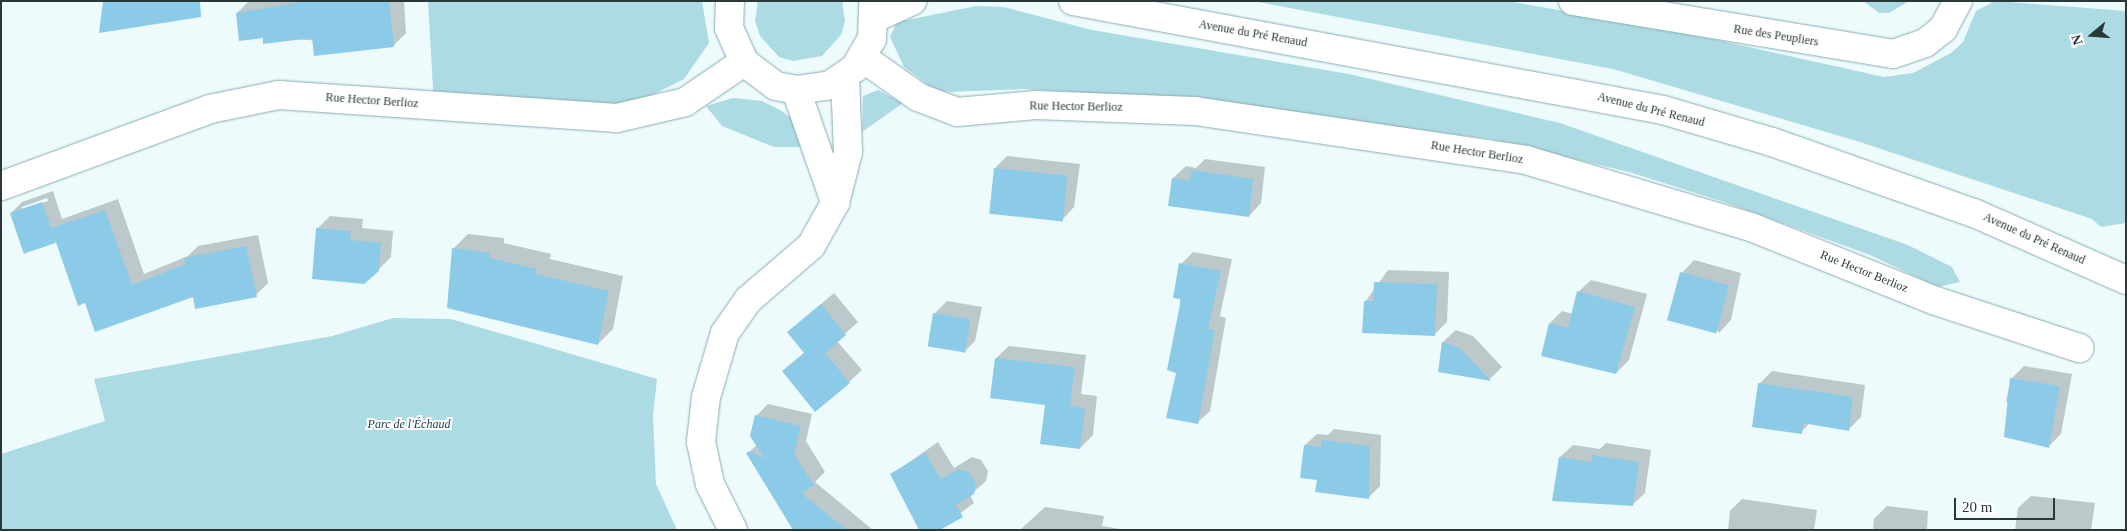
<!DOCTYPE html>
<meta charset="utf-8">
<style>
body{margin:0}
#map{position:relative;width:2127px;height:531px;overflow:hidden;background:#edfbfd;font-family:"Times New Roman",serif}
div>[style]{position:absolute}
.green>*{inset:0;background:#addbe3}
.shadow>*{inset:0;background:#0003}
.building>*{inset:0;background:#8bcbe8;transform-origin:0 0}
.roads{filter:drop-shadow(0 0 1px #8aabb0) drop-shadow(0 0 1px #8aabb0)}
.minor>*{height:28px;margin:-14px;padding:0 14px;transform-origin:14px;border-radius:14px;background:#fff}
.major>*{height:28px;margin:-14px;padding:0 14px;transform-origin:14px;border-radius:14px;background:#fff}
span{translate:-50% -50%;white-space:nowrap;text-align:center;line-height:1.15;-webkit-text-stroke:4px #fff;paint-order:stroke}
.street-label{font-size:12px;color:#2a383a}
.park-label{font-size:12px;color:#153a40;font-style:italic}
.frame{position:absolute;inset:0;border:2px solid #2a383a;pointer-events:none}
.north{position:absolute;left:2067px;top:10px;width:50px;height:50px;-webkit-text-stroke:4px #fff;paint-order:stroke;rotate:252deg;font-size:14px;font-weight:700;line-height:20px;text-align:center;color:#2a383a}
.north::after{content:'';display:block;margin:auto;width:18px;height:22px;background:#2a383a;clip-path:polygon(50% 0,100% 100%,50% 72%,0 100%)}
.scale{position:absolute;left:1954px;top:498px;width:101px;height:22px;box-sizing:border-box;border:2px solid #2a383a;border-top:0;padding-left:6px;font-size:15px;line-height:18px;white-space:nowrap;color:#2a383a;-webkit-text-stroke:4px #fff;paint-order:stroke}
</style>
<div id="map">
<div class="green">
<i style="clip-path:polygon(428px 1px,702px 1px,709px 43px,684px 79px,640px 101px,601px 110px,434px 106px)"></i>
<i style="clip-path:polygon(758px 1px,842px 1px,845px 21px,841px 35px,822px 56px,793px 61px,779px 57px,760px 36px,755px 21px)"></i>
<i style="clip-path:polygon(1253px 1px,1507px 1px,1668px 29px,1884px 77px,1913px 73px,1951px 53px,1963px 42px,1976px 11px,1995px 1px,2126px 11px,2126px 223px,2101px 227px,2092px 219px,1860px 142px,1613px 69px)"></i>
<i style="clip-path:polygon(1863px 1px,1909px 1px,1889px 13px,1879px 13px)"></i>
<i style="clip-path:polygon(976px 6px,1004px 7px,1092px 30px,1349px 74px,1560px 123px,1908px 245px,1952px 267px,1960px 282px,1938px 287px,1870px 255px,1724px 202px,1629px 172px,1491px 139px,1170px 98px,1022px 89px,950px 92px,935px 90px,904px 67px,890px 37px,897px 22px)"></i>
<i style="clip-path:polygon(878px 90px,903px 103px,862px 132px,863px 96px)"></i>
<i style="clip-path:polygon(733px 98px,762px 101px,780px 110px,793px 119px,810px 147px,774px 147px,722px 126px,706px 106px)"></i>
<i style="clip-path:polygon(393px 318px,451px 319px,657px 379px,653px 416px,656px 484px,677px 530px,1px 530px,1px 454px,105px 421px,94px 379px,332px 336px)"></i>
</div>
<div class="shadow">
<i style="clip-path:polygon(249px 1px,404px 1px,406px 33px,393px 46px,264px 37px,237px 13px)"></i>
<i style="clip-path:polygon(1007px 156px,1080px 164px,1074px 207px,1062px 220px,995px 168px)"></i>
<i style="clip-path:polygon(1205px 159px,1265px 167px,1261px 203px,1249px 216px,1169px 205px,1173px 178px,1186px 166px,1196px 168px)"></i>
<i style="clip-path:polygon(evenodd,53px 191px,62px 219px,118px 199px,144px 274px,188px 256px,198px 246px,258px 235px,268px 283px,256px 295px,86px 301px,57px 241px,11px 213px,22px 202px,53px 191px,47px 198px,48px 201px,22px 210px,22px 207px,47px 198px)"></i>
<i style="clip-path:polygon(330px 216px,363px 219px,362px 228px,393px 231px,391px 257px,378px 270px,317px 229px)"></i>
<i style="clip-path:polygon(468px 234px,504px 238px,504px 243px,551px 254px,550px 259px,623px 276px,613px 329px,598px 344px,453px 249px)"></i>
<i style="clip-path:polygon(1193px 252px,1232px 259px,1220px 316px,1226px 318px,1210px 411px,1197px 423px,1178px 372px,1181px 264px)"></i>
<i style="clip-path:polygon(1694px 260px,1741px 273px,1731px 320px,1719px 333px,1682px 273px)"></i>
<i style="clip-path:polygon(1388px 270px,1449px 272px,1447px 322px,1435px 334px,1365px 302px)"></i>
<i style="clip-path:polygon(1591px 280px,1647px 294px,1629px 360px,1616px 373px,1550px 323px,1562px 311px,1573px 314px,1578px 292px)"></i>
<i style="clip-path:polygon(834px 293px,858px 322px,837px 341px,862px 370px,849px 382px,784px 371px,805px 352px,788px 332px)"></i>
<i style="clip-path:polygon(947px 301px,982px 307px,975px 341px,963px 353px,934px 314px)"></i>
<i style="clip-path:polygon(1456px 330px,1473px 336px,1502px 367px,1490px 379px,1440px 371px,1443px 342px)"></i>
<i style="clip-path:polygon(1009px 346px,1086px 355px,1081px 394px,1097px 396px,1093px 435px,1080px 448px,1046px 404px,996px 358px)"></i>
<i style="clip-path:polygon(2024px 366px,2072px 374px,2061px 434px,2048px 447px,2006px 401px,2011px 379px)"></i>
<i style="clip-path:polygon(1772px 371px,1865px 385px,1861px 417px,1849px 429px,1810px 423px,1801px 432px,1759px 384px)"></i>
<i style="clip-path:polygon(768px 404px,812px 414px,806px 441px,825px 472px,815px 482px,873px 530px,795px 530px,748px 453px,757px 445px,756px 416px)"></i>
<i style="clip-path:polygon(1334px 429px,1381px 435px,1380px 486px,1368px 498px,1305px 445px,1317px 434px,1328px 435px)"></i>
<i style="clip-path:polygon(938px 442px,954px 468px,972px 457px,981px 460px,988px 471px,986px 481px,970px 495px,974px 503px,938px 530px,892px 474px)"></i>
<i style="clip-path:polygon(1606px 443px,1651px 450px,1645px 493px,1632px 505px,1560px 457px,1573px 445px,1600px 449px)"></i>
<i style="clip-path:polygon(2031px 496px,2095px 503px,2091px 530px,2015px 530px,2018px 508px)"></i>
<i style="clip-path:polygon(1742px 499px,1817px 510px,1814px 530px,1728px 530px,1730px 511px)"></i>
<i style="clip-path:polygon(1887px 506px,1928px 511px,1927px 530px,1873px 530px,1874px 519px)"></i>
<i style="clip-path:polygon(1045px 507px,1104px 516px,1102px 526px,1126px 530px,1020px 530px)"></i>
</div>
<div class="building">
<i style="clip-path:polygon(103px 1px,200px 1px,201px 17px,99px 33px)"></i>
<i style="clip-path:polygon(307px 1px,389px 1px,394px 47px,314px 56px,312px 38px,263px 44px,263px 38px,239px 41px,236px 13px)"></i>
<i style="left:994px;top:168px;width:74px;height:46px;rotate:6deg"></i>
<i style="clip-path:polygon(1191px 170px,1253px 179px,1249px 217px,1168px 206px,1172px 178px,1190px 181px)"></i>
<i style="left:42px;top:202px;width:43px;height:34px;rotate:71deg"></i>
<i style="clip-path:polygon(105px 210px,132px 285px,186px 264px,184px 258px,246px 246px,257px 297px,195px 309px,193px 297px,95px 332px,85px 303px,78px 306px,51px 228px)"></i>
<i style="clip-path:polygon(316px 228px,351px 231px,350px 240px,381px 243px,379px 271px,364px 284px,312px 279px)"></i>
<i style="clip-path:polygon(452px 248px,490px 253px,490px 258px,537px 269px,536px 274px,609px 291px,598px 345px,447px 308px)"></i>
<i style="clip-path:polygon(1179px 263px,1221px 271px,1208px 329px,1215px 330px,1198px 424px,1166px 418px,1176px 373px,1167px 370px,1181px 299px,1173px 298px)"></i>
<i style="left:1680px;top:272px;width:51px;height:50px;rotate:15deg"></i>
<i style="clip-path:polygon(1374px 282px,1437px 284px,1435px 336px,1362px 333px,1364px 301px,1373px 301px)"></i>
<i style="clip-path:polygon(1577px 291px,1635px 307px,1616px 374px,1541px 356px,1549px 323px,1568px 328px)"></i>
<i style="clip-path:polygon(821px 304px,846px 335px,825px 353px,850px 383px,815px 412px,782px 371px,804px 353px,787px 332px)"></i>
<i style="left:933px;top:313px;width:38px;height:34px;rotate:9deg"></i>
<i style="clip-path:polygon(1442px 342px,1460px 348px,1491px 381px,1438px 372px)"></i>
<i style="clip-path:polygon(995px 358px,1075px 367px,1070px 406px,1085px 409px,1080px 449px,1040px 444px,1045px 405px,990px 398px)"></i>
<i style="clip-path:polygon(2010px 378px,2060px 386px,2049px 448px,2004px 437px)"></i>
<i style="clip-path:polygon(1758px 383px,1853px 397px,1849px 431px,1803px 423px,1802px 434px,1752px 427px)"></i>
<i style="clip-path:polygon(755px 415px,801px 426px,794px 454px,814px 485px,801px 493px,847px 530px,793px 530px,746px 453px,750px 451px,765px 459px,750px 436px)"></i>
<i style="clip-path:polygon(1321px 440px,1370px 446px,1369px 499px,1315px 492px,1317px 480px,1300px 478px,1304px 445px,1321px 447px)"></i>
<i style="clip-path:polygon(925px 453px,941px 479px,958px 469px,969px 472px,976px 484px,974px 494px,956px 505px,963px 517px,940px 530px,919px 530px,890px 474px)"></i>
<i style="clip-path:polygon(1592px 455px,1639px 462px,1633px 506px,1552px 501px,1559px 457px,1592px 462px)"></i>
</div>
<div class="roads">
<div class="minor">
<i style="left:1573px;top:1px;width:324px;rotate:9.4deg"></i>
<i style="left:1893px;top:54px;width:34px;rotate:-19deg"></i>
<i style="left:1925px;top:43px;width:23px;rotate:-38deg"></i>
<i style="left:1943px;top:29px;width:32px;rotate:-62deg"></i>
<i style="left:863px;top:58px;width:67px;rotate:35.3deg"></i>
<i style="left:918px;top:97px;width:42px;rotate:21deg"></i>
<i style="left:957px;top:112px;width:79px;rotate:-5.1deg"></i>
<i style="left:1036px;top:105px;width:159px;rotate:2.2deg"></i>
<i style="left:1195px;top:111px;width:335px;rotate:8.4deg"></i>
<i style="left:1526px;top:160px;width:235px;rotate:16.6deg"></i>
<i style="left:1751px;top:227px;width:199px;rotate:21.8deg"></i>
<i style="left:1936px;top:301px;width:151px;rotate:18.2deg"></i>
<i style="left:796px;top:90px;width:119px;rotate:70.8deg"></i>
<i style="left:1px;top:186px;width:223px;rotate:-20.2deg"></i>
<i style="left:210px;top:109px;width:70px;rotate:-11.5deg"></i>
<i style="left:279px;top:95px;width:339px;rotate:3.9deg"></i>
<i style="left:617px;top:118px;width:70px;rotate:-13.2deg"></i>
<i style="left:685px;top:102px;width:71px;rotate:-34.1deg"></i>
<i style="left:733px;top:530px;width:51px;rotate:-116.6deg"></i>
<i style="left:710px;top:484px;width:43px;rotate:-102.1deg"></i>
<i style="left:701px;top:442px;width:45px;rotate:-83.7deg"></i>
<i style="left:706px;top:397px;width:67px;rotate:-73.5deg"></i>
<i style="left:725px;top:333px;width:40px;rotate:-55.1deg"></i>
<i style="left:748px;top:300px;width:83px;rotate:-40.6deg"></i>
<i style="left:811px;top:246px;width:49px;rotate:-60.8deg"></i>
<i style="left:835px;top:203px;width:53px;rotate:-75.7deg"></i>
<i style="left:848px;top:152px;width:76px;rotate:-92.3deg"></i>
</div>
<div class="major">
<i style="left:730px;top:1px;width:27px;rotate:92deg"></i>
<i style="left:729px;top:28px;width:37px;rotate:66deg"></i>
<i style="left:744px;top:62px;width:40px;rotate:37deg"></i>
<i style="left:776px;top:86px;width:20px;rotate:11deg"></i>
<i style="left:796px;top:90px;width:34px;rotate:-8deg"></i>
<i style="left:830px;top:85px;width:30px;rotate:-34deg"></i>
<i style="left:855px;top:68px;width:34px;rotate:-60deg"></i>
<i style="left:872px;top:39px;width:38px;rotate:-88deg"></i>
<i style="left:1073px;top:1px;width:600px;rotate:10.47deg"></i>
<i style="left:1663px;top:110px;width:114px;rotate:16.4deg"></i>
<i style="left:1772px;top:142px;width:214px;rotate:19.4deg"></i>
<i style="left:1974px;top:213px;width:166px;rotate:23.8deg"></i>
<i style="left:875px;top:18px;width:41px;rotate:-24.7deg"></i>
</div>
</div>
<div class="street-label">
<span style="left:1253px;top:34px;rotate:10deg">Avenue du Pré Renaud</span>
<span style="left:1776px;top:36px;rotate:9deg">Rue des Peupliers</span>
<span style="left:372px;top:101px;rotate:4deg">Rue Hector Berlioz</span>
<span style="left:1076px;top:107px;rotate:1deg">Rue Hector Berlioz</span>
<span style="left:1651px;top:110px;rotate:14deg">Avenue du Pré Renaud</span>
<span style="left:1477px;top:153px;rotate:9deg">Rue Hector Berlioz</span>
<span style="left:2034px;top:239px;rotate:24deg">Avenue du Pré Renaud</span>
<span style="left:1864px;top:272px;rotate:22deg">Rue Hector Berlioz</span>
</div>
<div class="park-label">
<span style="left:409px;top:425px">Parc de l'Échaud</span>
</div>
<div class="frame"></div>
<div class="north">N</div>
<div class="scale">20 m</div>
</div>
